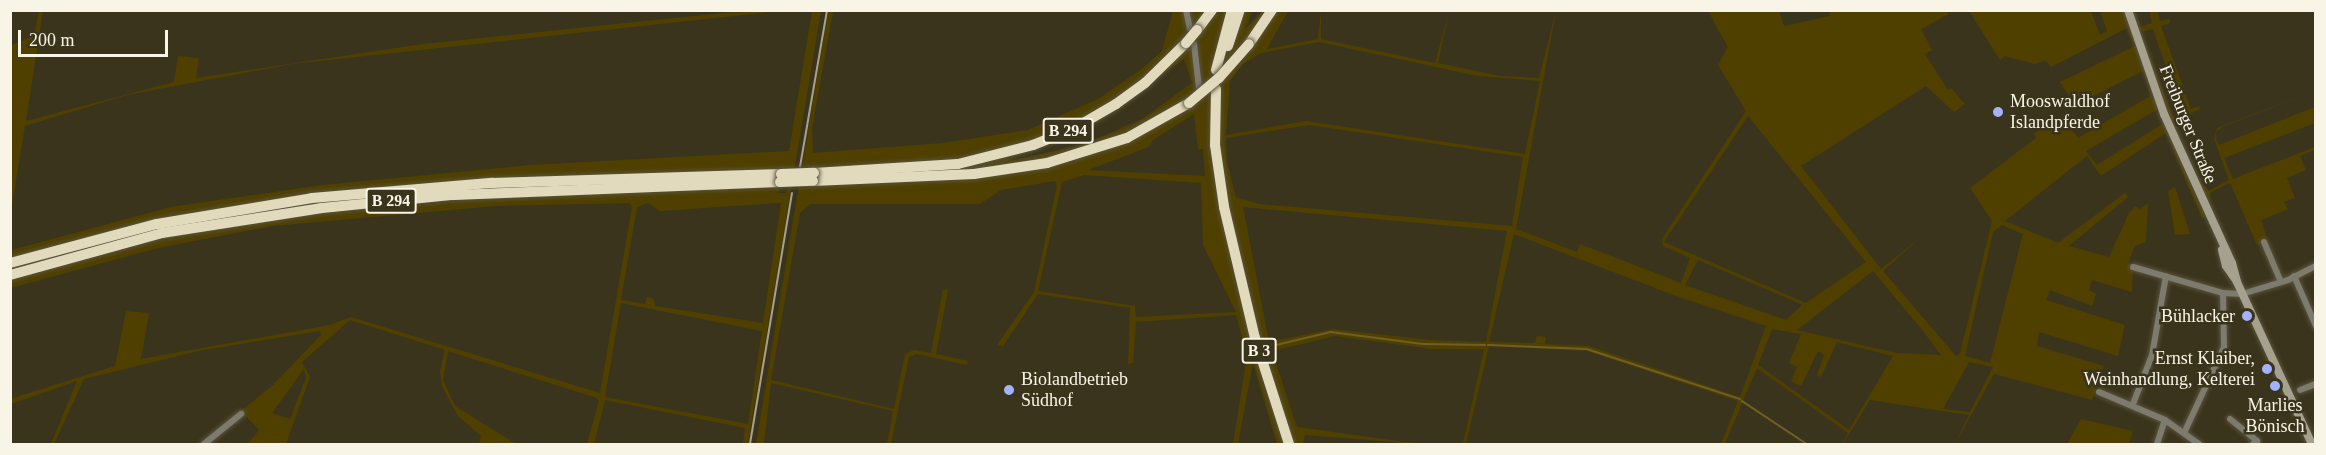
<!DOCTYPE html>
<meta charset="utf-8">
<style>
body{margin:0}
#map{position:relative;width:2326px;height:455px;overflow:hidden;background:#3b341c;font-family:"Times New Roman",serif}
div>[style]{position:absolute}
.green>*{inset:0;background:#4f4000}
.stream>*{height:1.5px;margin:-0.75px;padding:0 0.75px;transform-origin:0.75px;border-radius:0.75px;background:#6e5f28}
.roads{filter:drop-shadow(0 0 2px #59533c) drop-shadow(0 0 2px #59533c)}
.street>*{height:6px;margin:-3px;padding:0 3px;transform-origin:3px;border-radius:3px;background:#7d7a6e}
.secondary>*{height:8px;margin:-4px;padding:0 4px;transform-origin:4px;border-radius:4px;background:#a6a18e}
.highway>*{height:10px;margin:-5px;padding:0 5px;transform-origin:5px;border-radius:5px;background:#e2dabc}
.rail>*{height:1.5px;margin:-0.75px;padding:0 0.75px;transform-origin:0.75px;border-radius:0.75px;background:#a7a28f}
.bridges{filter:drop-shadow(0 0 2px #59533c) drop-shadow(0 0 2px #59533c)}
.highway-bridge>*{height:10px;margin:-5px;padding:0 5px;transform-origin:5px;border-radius:5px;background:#e2dabc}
.dots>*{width:16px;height:16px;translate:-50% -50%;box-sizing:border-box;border:3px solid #3b341c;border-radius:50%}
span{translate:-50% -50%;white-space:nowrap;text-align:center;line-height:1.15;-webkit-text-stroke:5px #3b341c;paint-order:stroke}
.shield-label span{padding:2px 4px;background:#3b341c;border:2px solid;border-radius:4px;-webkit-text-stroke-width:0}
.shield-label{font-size:16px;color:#f9f5e6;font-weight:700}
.poi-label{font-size:18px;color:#f9f5e6}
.left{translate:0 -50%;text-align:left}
.right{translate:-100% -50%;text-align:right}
.street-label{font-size:18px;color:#f9f5e6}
.frame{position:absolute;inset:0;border:12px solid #f9f5e6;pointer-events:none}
.scale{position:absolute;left:18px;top:30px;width:150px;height:27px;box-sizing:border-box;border:3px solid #f9f5e6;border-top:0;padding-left:8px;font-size:18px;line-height:21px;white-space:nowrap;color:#f9f5e6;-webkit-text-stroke:4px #3b341c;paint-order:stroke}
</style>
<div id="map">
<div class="green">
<i style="clip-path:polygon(39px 11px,43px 11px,26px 121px,174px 82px,178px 56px,199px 58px,196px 78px,423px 44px,742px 11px,779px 11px,292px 64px,127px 95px,25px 126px,11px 211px,11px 45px,34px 36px)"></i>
<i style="clip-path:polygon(evenodd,812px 11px,821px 11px,748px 444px,743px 444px,745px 428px,605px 400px,594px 444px,587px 444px,599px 401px,597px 398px,448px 351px,443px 380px,455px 406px,516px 444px,479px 444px,481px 436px,458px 416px,442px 386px,440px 371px,445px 350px,350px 320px,302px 362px,310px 377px,286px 444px,248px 444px,259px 430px,241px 411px,273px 385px,321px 335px,320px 331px,198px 351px,84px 379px,54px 444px,51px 444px,77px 381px,11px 404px,10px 399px,115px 366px,126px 311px,149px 313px,141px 359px,330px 325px,351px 317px,600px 393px,632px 207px,629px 203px,495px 206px,273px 226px,158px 248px,11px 288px,11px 280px,162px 239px,287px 217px,488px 198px,780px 184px,779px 193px,786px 193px,790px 169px,470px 180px,336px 192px,175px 216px,11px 258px,11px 250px,171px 207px,322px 185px,531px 165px,789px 151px,812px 11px,648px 203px,660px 211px,781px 203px,763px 323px,655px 306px,653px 298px,647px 297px,645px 304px,621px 300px,637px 207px,648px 203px,812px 11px,621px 303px,762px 331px,748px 424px,605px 397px,621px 303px,812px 11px,304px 369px,306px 378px,290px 419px,272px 413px,304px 369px)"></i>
<i style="clip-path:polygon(evenodd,828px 11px,833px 11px,812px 128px,813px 153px,943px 143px,1028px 130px,1098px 99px,1139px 71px,1162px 51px,1173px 11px,1252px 11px,1246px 28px,1263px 11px,1288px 11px,1267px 49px,1318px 39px,1321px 11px,1321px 39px,1435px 63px,1449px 11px,1438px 63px,1500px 76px,1539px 78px,1556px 11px,1516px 229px,1577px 252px,1580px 244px,1681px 283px,1690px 258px,1663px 246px,1662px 239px,1746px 111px,1718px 65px,1728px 47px,1708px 11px,1779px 11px,1784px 26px,1830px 16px,1829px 11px,1946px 11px,1949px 14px,1921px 29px,1932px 50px,1925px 54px,1948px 90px,1951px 88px,1965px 104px,1954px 112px,1926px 86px,1801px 166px,1881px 269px,1920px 238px,1883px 271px,1956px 356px,1960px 354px,1992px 221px,1970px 188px,2036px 138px,2034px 134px,2050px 121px,2053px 124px,2062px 117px,2078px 138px,2152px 95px,2143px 71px,2075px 105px,2060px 82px,2135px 46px,2127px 28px,2051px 67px,2046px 61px,2034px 64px,2005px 56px,2000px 60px,1969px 11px,2091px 11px,2100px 35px,2107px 31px,2100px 11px,2135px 11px,2140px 27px,2152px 23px,2149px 11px,2157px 11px,2160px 21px,2169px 19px,2170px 23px,2161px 26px,2191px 109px,2199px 106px,2200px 109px,2174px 122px,2196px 177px,2209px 191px,2229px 180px,2214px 139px,2217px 128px,2315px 91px,2222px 127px,2216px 132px,2216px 139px,2219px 145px,2315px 107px,2315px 123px,2224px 158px,2233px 179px,2315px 147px,2315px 150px,2300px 156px,2306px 170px,2287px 178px,2295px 198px,2284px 202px,2288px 209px,2261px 220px,2268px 241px,2257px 245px,2230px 183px,2211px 192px,2208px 202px,2212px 213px,2202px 218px,2166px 133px,2101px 176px,2087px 156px,2005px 221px,2058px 243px,2125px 193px,2128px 197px,2069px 246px,2109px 257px,2129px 213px,2135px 206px,2140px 209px,2148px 203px,2146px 242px,2135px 246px,2128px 263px,2133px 265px,2132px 292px,2092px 280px,2089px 290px,2096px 294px,2092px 306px,2050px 290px,2046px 300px,2125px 325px,2118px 356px,2039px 332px,2037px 346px,2104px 366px,2092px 400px,1994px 374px,1955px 444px,1969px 415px,1870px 400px,1843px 444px,1848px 433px,1757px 368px,1743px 400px,1808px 444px,1743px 401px,1725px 444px,1721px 444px,1738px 401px,1587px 351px,1489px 346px,1466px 444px,1463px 444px,1484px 349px,1432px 349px,1335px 336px,1272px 351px,1297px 427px,1420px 444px,1305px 435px,1303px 444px,1277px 444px,1253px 363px,1238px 444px,1233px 444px,1247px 356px,1236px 315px,1136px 322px,1133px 363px,1128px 364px,1130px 308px,1038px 294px,1003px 346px,997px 345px,1034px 292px,1057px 186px,1055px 181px,1001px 190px,980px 204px,810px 204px,800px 213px,771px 380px,894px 409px,905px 354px,914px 350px,931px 353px,943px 290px,948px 290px,936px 354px,968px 361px,967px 365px,916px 354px,909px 357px,891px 444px,887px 444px,893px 411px,771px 383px,764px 444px,756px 444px,828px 11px,2153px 29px,2182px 113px,2173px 117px,2141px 32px,2153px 29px,828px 11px,1319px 42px,1478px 76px,1540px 81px,1525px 154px,1306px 121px,1226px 135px,1230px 81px,1243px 64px,1261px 53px,1319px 42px,828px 11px,1184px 59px,1192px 83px,1142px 119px,1085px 144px,1005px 162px,1098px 120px,1184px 59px,828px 11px,2158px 109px,2164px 123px,2097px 165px,2086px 151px,2158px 109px,828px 11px,1194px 114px,1198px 149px,1203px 149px,1205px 176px,1088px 170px,1149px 147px,1153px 140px,1194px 114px,828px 11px,1748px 116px,1866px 262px,1806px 303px,1664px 242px,1748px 116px,828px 11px,1309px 125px,1523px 157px,1512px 226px,1259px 204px,1236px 197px,1227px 163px,1226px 138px,1309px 125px,828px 11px,1084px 175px,1201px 183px,1203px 245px,1236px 312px,1136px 317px,1135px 306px,1038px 291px,1062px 182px,1084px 175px,828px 11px,1243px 207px,1507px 231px,1486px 342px,1430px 340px,1333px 329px,1269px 342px,1243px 207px,828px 11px,2002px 225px,2023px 234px,1990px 363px,1965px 356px,1993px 232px,2002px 225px,828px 11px,1514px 234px,1676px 296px,1766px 326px,1740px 397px,1589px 346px,1545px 344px,1546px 337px,1537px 336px,1535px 343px,1489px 342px,1514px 234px,828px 11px,1698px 260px,1801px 304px,1801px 306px,1786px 320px,1685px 285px,1698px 260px,828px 11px,1873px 271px,1923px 331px,1941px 355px,1896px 353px,1797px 330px,1873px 271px,828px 11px,1772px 329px,1801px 334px,1789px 363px,1797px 367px,1791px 381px,1801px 386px,1818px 351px,1824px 355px,1817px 375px,1821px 377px,1837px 342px,1893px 356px,1849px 430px,1758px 365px,1772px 329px,828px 11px,1969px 362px,1993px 367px,1970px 412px,1943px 409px,1969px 362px)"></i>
<i style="clip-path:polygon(2175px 187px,2190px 234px,2175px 235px,2168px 191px)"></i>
<i style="clip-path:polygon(2081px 419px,2133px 431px,2129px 444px,2067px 444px)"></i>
</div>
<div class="stream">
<i style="left:1488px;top:345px;width:99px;rotate:2.3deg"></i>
<i style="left:1587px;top:349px;width:161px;rotate:18.1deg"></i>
<i style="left:1272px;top:346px;width:61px;rotate:-13.3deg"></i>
<i style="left:1331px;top:332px;width:94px;rotate:7.4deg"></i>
<i style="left:1424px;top:344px;width:61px;rotate:0.9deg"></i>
<i style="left:1742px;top:401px;width:78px;rotate:33.5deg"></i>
</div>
<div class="roads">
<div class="street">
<i style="left:1186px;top:10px;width:19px;rotate:78deg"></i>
<i style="left:1194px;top:44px;width:44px;rotate:83.5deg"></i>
<i style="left:2264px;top:242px;width:43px;rotate:67deg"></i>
<i style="left:2133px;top:267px;width:94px;rotate:16.1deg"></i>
<i style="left:2223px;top:293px;width:19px;rotate:3deg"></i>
<i style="left:2242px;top:294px;width:48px;rotate:-16.9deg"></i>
<i style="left:2288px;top:280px;width:31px;rotate:-27deg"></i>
<i style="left:2294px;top:276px;width:55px;rotate:66.3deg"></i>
<i style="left:2300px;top:390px;width:17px;rotate:-21deg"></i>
<i style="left:2099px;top:392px;width:72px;rotate:23deg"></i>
<i style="left:2165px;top:420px;width:42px;rotate:35.2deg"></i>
<i style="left:2133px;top:404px;width:53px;rotate:-68.8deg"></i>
<i style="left:2152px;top:355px;width:80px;rotate:-80deg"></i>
<i style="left:2230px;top:419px;width:35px;rotate:39deg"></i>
<i style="left:2257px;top:441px;width:5px;rotate:143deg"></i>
<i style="left:2185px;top:431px;width:93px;rotate:-65.1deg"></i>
<i style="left:2224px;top:347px;width:54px;rotate:-91.1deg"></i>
<i style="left:204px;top:444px;width:48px;rotate:-39deg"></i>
<i style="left:2157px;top:444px;width:25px;rotate:-72deg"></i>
</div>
<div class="secondary">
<i style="left:2128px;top:10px;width:110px;rotate:70.9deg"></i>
<i style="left:2164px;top:114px;width:164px;rotate:65.5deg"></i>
<i style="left:2232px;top:263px;width:20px;rotate:75deg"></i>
<i style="left:2222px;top:250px;width:16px;rotate:76deg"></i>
<i style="left:2226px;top:266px;width:19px;rotate:55deg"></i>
<i style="left:2237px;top:282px;width:179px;rotate:65.2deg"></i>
</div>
<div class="highway">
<i style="left:1197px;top:30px;width:25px;rotate:-53deg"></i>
<i style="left:1249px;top:44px;width:41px;rotate:-55.9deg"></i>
<i style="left:1228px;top:46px;width:38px;rotate:-72deg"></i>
<i style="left:1216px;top:70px;width:62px;rotate:-75.1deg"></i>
<i style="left:1216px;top:89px;width:56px;rotate:91deg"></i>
<i style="left:1215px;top:145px;width:63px;rotate:81.7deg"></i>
<i style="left:1224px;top:207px;width:135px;rotate:76.7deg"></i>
<i style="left:1255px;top:338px;width:111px;rotate:72.2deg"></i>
<i style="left:814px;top:173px;width:144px;rotate:-3.6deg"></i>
<i style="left:958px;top:164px;width:77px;rotate:-14.2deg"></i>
<i style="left:1033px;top:145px;width:43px;rotate:-21.8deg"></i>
<i style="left:1073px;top:129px;width:50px;rotate:-30.2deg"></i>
<i style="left:1116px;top:104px;width:36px;rotate:-36deg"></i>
<i style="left:1145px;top:83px;width:57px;rotate:-44.3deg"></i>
<i style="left:813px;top:181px;width:161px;rotate:-2.5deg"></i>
<i style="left:974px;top:174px;width:74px;rotate:-8.6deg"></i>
<i style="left:1047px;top:163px;width:84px;rotate:-17.4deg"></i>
<i style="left:1127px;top:138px;width:71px;rotate:-29.4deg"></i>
<i style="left:10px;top:263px;width:152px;rotate:-14.9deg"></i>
<i style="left:157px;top:224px;width:157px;rotate:-9.5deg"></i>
<i style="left:312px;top:198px;width:181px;rotate:-4.8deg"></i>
<i style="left:492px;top:183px;width:289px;rotate:-1.8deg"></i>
<i style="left:10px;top:275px;width:158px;rotate:-15.4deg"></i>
<i style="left:162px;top:233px;width:162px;rotate:-8.9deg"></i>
<i style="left:322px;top:208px;width:132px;rotate:-5.7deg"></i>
<i style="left:453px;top:195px;width:327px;rotate:-2.3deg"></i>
</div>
</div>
<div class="rail">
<i style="left:800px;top:167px;width:159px;rotate:-80.2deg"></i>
<i style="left:750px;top:444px;width:254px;rotate:-80.5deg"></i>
</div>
<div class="bridges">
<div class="highway-bridge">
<i style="left:1186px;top:43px;width:17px;rotate:-50deg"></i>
<i style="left:1189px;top:103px;width:39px;rotate:-40deg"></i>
<i style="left:1219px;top:78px;width:45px;rotate:-48.6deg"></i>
<i style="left:781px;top:174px;width:33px;rotate:-2deg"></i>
<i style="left:780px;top:182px;width:33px;rotate:-2deg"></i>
</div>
</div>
<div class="dots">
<i style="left:1998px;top:112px;background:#a2b2fd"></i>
<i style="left:2247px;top:316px;background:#a2b2fd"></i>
<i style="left:2267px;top:369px;background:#a2b2fd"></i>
<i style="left:2275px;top:386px;background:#a2b2fd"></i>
<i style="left:1009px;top:390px;background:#a2b2fd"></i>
</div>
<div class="shield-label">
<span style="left:1068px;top:131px">B 294</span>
<span style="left:391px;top:201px">B 294</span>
<span style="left:1259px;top:351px">B 3</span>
</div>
<div class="poi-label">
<span class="left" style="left:2010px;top:112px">Mooswaldhof<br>Islandpferde</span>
<span class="right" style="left:2235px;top:316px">Bühlacker</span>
<span class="right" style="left:2255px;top:369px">Ernst Klaiber,<br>Weinhandlung, Kelterei</span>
<span class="left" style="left:1021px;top:390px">Biolandbetrieb<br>Südhof</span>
<span style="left:2275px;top:416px">Marlies<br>Bönisch</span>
</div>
<div class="street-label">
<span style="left:2188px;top:124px;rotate:68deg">Freiburger Straße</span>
</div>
<div class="frame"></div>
<div class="scale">200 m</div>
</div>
